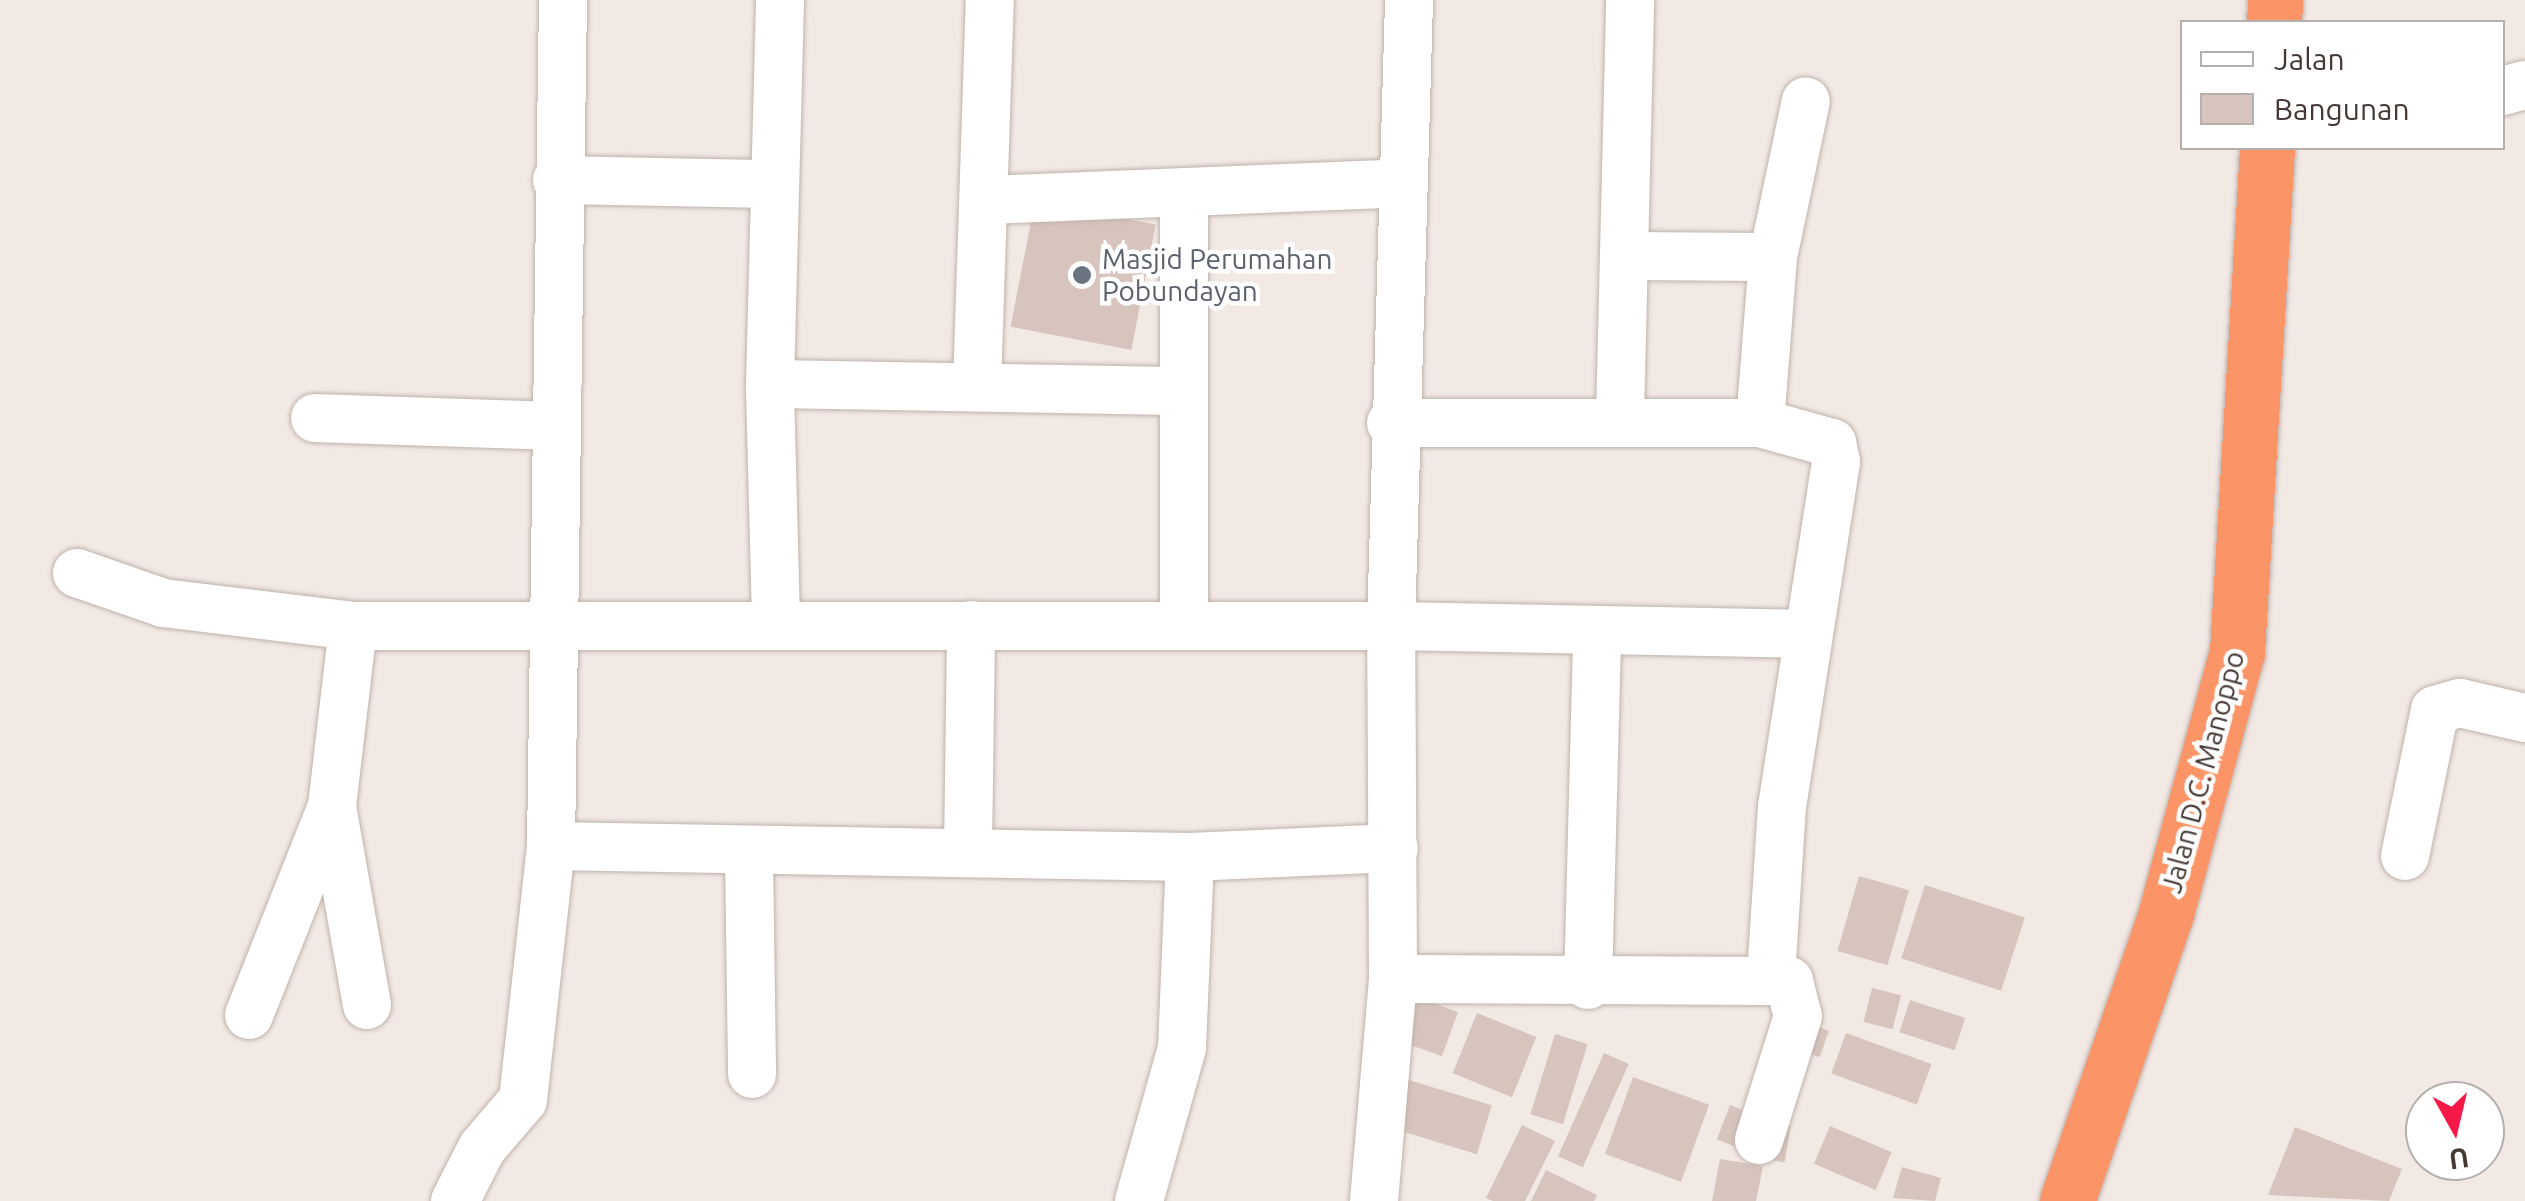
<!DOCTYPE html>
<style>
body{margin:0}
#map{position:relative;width:2525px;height:1201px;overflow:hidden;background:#f2e9e5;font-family:Ubuntu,sans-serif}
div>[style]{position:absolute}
.building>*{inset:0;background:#d7c4bd;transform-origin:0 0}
.roads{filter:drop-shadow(0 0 2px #c0b2ab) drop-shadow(0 0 2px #c0b2ab)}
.street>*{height:48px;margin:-24px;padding:0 24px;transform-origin:24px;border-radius:24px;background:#fff}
.highway>*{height:55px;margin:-27.5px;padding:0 27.5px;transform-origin:27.5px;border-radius:27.5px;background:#fb9467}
.dots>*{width:28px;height:28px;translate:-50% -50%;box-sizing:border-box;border:5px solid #fff;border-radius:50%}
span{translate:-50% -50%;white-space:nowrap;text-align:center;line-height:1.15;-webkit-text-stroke:9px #fff;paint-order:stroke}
.worship-label{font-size:28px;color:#5b616d}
.left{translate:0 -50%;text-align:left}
.street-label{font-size:28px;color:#443935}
.legend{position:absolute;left:2180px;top:20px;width:325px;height:130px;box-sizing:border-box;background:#fff;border:2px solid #b4b0ae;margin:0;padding:12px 18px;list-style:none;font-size:30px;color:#443935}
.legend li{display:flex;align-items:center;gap:20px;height:50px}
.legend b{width:50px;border:2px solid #b4b0ae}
.north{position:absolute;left:2405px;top:1081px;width:100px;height:100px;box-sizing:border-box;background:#fff;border:2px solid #b4b0ae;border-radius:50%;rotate:172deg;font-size:28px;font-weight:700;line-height:40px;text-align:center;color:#443935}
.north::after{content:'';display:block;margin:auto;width:35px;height:45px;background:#f61847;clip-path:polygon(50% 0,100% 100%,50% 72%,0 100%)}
</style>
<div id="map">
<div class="building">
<i style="left:1035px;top:201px;width:123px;height:128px;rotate:11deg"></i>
<i style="left:1859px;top:876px;width:52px;height:78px;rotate:16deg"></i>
<i style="left:1925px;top:885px;width:105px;height:77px;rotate:18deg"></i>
<i style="left:1872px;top:988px;width:30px;height:35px;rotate:14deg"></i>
<i style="left:1411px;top:995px;width:50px;height:47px;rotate:20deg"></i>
<i style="left:1910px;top:1000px;width:58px;height:34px;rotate:18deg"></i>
<i style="left:1477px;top:1013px;width:64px;height:65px;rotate:22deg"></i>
<i style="left:1809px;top:1024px;width:21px;height:28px;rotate:19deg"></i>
<i style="left:1846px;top:1033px;width:91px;height:43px;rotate:20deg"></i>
<i style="left:1555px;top:1034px;width:34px;height:84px;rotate:17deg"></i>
<i style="left:1604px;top:1053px;width:27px;height:113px;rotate:24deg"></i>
<i style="left:1399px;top:1077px;width:97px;height:51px;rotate:17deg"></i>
<i style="left:1633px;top:1077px;width:81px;height:82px;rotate:20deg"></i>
<i style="left:1730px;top:1105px;width:19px;height:37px;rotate:21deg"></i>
<i style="left:1774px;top:1124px;width:17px;height:36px;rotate:10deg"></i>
<i style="clip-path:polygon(1522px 1125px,1555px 1141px,1525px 1201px,1493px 1201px,1486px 1198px)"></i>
<i style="left:1830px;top:1126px;width:67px;height:41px;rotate:23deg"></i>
<i style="clip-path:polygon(2295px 1127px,2402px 1169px,2389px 1201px,2268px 1195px)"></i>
<i style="clip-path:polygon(1720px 1159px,1763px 1166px,1756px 1201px,1712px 1201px)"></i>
<i style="clip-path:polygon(1902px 1167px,1941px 1178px,1935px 1201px,1893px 1198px)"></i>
<i style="clip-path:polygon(1546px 1170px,1597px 1195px,1594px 1201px,1531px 1201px)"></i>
</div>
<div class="roads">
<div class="street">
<i style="left:2502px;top:91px;width:24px;rotate:-15deg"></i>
<i style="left:557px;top:180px;width:217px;rotate:1.1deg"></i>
<i style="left:1184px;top:192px;width:429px;rotate:90deg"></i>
<i style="left:987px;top:200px;width:417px;rotate:-2.3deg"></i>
<i style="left:1624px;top:256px;width:149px;rotate:0.4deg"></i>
<i style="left:770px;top:384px;width:409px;rotate:1deg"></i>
<i style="left:977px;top:386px;width:386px;rotate:-88.1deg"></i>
<i style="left:1620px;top:417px;width:417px;rotate:-88.6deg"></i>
<i style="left:315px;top:418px;width:240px;rotate:1.9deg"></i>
<i style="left:1391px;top:423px;width:369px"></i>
<i style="left:1760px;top:423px;width:75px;rotate:15.5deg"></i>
<i style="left:1832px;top:443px;width:19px;rotate:78deg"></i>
<i style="left:1836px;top:462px;width:348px;rotate:98.9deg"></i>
<i style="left:1782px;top:806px;width:170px;rotate:93.7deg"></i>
<i style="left:1760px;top:423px;width:167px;rotate:-85.5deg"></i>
<i style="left:1773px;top:257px;width:159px;rotate:-78.1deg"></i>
<i style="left:77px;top:573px;width:91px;rotate:19.2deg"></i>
<i style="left:163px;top:603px;width:191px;rotate:6.9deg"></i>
<i style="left:776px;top:619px;width:235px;rotate:-91.5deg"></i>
<i style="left:770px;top:384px;width:384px;rotate:-88.5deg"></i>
<i style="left:551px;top:846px;width:639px;rotate:0.99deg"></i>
<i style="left:1190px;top:857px;width:204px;rotate:-2.5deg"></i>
<i style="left:968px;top:850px;width:225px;rotate:-89.2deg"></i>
<i style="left:749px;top:854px;width:220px;rotate:89.2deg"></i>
<i style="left:2405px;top:856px;width:149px;rotate:-78.4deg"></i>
<i style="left:2435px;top:710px;width:26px;rotate:-16deg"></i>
<i style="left:2460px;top:703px;width:67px;rotate:13deg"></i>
<i style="left:1393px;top:979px;width:396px;rotate:0.3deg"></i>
<i style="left:1789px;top:981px;width:36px;rotate:76deg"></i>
<i style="left:1798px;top:1016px;width:130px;rotate:107.5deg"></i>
<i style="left:1588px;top:985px;width:353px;rotate:-88.5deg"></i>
<i style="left:367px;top:1005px;width:202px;rotate:-100deg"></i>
<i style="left:332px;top:806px;width:181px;rotate:-83.3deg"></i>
<i style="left:353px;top:626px;width:1038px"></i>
<i style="left:1391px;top:626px;width:626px;rotate:-88.35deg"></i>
<i style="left:249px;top:1015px;width:225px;rotate:-68.3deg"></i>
<i style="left:455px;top:1201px;width:59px;rotate:-63deg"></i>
<i style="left:482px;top:1148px;width:63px;rotate:-49.5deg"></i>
<i style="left:523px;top:1100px;width:256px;rotate:-83.7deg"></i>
<i style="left:551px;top:846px;width:846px;rotate:-89.19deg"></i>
<i style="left:1139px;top:1201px;width:159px;rotate:-74.3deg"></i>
<i style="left:1182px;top:1048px;width:191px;rotate:-87.6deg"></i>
<i style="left:1374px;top:1201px;width:223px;rotate:-85.1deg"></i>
<i style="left:1393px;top:979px;width:353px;rotate:-90.3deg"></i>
<i style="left:1391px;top:626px;width:411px;rotate:1.1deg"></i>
</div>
<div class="highway">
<i style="left:2274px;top:22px;width:22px;rotate:-87deg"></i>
<i style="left:2067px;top:1201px;width:305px;rotate:-71deg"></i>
<i style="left:2166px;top:913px;width:270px;rotate:-74.8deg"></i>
<i style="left:2237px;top:652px;width:505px;rotate:-86.59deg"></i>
</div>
</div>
<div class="dots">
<i style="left:1082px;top:275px;background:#6b7280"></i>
</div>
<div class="worship-label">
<span class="left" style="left:1102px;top:275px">Masjid Perumahan<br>Pobundayan</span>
</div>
<div class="street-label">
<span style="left:2203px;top:772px;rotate:-75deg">Jalan D.C. Manoppo</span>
</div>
<ul class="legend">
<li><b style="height:12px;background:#fff"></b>Jalan</li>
<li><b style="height:28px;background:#d7c4bd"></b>Bangunan</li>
</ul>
<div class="north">U</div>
</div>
